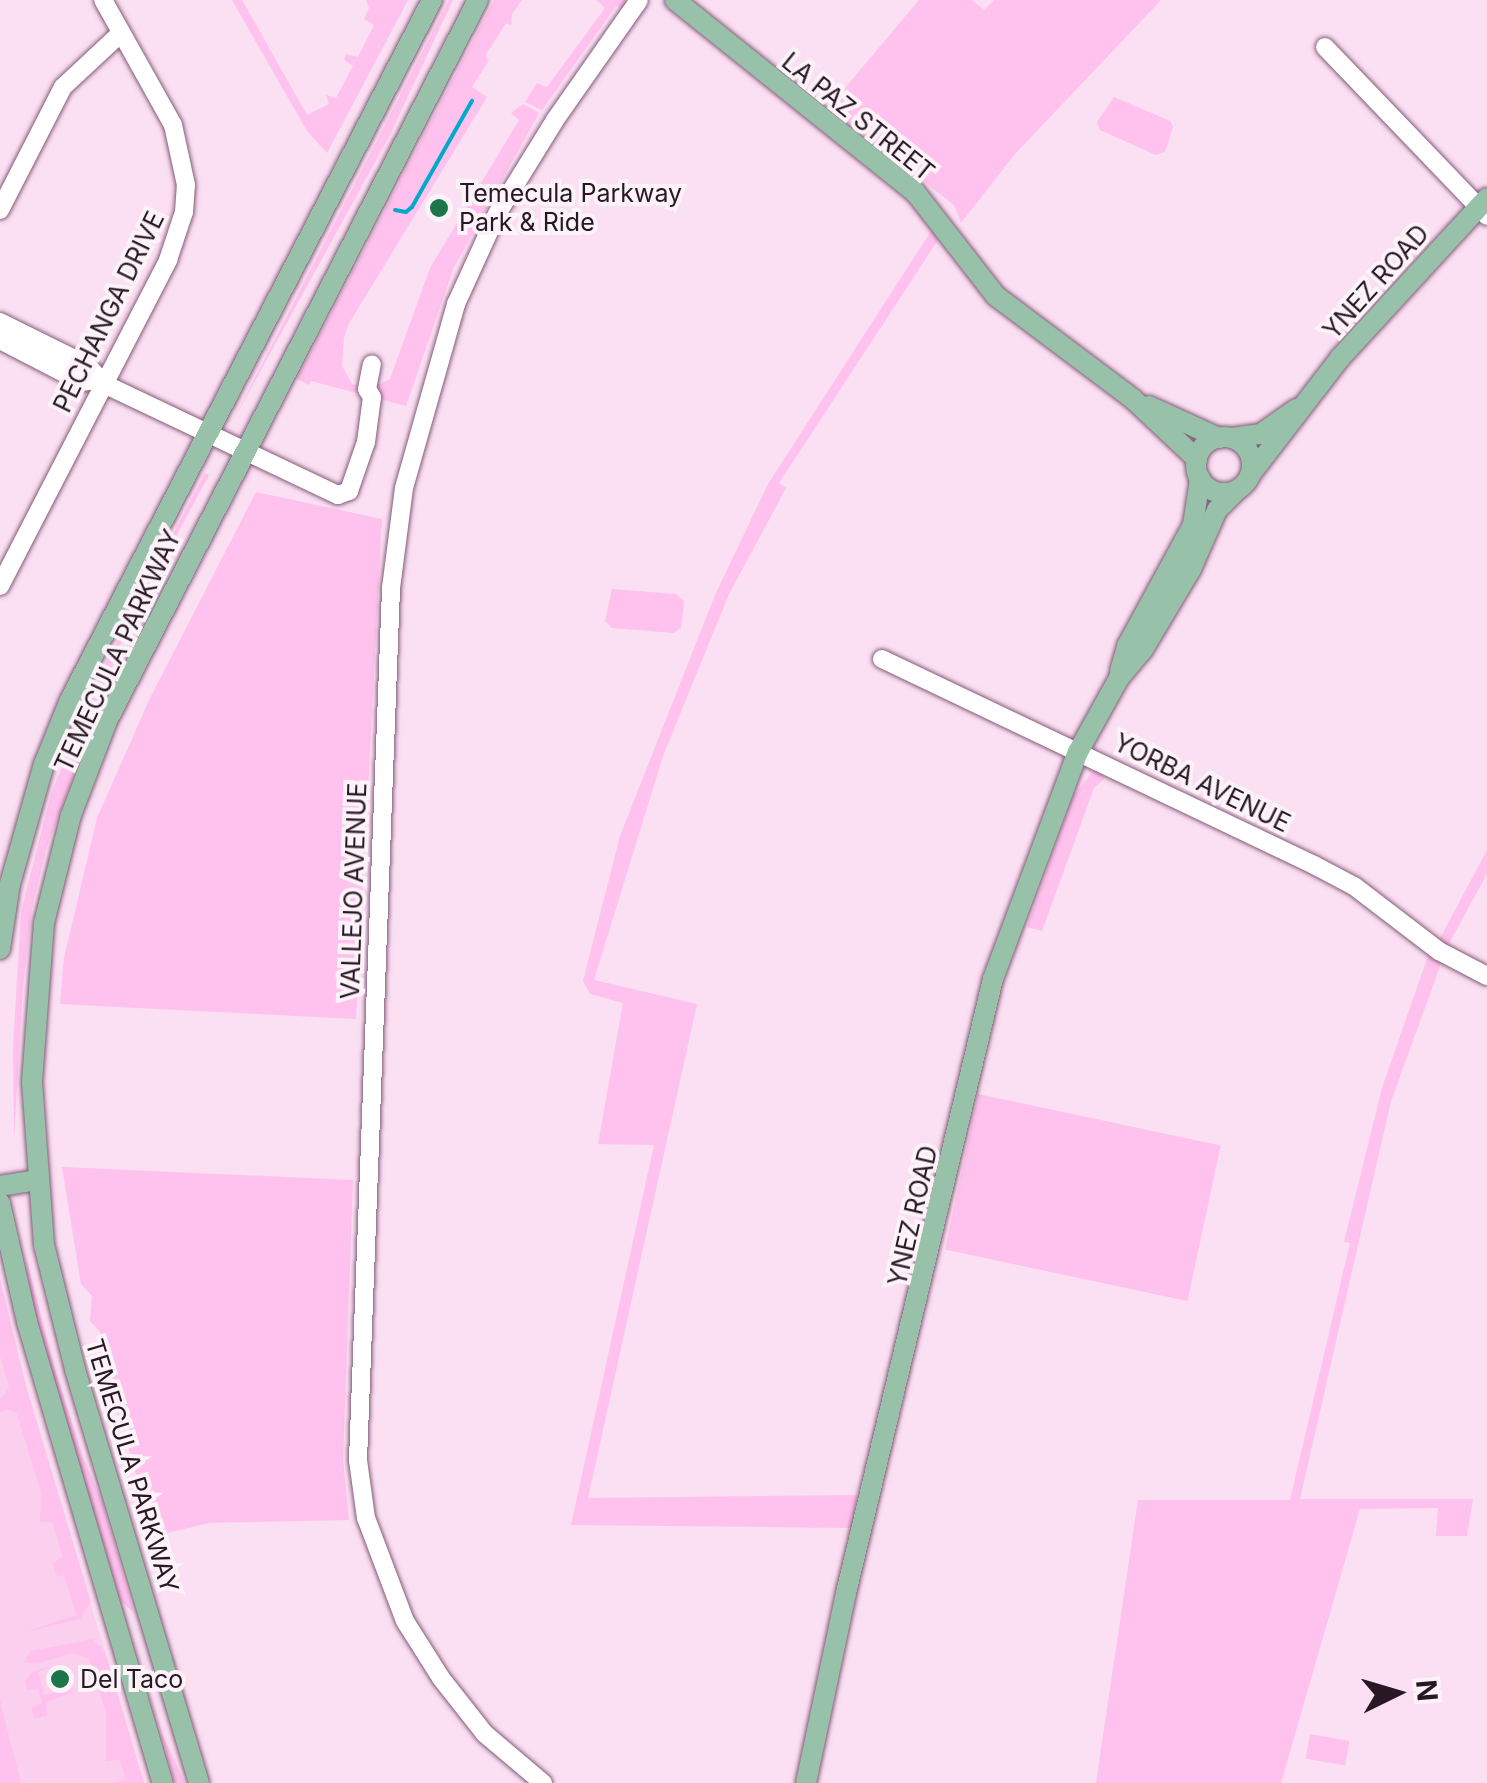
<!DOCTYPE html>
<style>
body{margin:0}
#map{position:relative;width:1487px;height:1783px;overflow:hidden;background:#fbdff3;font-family:Inter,sans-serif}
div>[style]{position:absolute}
.built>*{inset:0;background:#fbd0ee}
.green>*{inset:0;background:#ffc1ed;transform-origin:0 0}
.stream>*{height:4px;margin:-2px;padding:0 2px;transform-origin:2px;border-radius:2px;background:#00aac9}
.roads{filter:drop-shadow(0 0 2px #835b78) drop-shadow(0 0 2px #835b78)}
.minor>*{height:18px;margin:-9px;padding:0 9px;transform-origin:9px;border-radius:9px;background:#fff}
.major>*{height:20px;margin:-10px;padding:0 10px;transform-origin:10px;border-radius:10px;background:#98c1aa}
.major>.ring{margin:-10px;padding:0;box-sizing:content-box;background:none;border:20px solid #98c1aa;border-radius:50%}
.dots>*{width:28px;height:28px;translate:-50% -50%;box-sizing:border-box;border:5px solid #fcf3f9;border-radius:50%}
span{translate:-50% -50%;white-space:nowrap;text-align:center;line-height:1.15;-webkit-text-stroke:8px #fcf3f9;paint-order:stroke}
.street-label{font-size:25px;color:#291824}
.poi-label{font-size:25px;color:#291824}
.left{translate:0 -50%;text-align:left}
.north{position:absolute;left:1347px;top:1643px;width:100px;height:100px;-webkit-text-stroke:8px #fcf3f9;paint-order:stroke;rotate:85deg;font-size:28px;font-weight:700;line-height:40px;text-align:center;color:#291824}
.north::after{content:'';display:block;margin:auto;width:35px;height:45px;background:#291824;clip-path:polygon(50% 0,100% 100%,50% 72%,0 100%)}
</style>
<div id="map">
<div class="built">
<i style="clip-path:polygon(0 1279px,26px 1386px,144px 1783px,4px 1783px,0 1765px)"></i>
</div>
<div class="green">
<i style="clip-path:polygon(232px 0,242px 0,307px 115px,329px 104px,326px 95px,336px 98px,353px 66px,344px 60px,346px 54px,358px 57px,374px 25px,364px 19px,369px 8px,366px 0,408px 0,327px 153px,307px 131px)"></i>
<i style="clip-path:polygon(449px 0,453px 0,390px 135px,233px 421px)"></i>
<i style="clip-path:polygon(494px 0,522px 0,512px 14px,511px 25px,506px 23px,485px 56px,489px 60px,472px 87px,487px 97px,348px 325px,344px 338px,342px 366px,352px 384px,370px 389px,390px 379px,430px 268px,519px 120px,511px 113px,523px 104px,539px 113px,454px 267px,406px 406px,311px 381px,309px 385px,297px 379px)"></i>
<i style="clip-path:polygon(596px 0,626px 0,626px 4px,624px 9px,616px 6px,542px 110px,525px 102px,537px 83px,547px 87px,605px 8px)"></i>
<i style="clip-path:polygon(919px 0,972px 0,984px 10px,994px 0,1161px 0,1015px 154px,961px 223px,954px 205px,829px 107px)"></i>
<i style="clip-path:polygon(1114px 97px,1170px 121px,1173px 127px,1165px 152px,1156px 155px,1100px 130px,1097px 122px)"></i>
<i style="clip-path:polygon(933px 228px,940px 237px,779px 483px,786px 488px,729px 594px,663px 756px,594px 980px,697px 1004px,588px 1498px,857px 1495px,851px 1528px,571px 1525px,654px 1145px,598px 1144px,623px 1003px,590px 994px,583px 981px,620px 836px,715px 595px,768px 484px)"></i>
<i style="clip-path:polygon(205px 473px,209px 475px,126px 630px,46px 850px,32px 909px,23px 986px,14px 1140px,13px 1048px,21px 912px,51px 794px,94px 686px)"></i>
<i style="clip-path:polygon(256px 492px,382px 519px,356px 1019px,60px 1004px,64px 958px,97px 818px,150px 698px)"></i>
<i style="clip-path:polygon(612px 589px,676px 594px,684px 601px,681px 628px,673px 633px,612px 628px,605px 621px)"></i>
<i style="clip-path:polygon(1094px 770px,1105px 773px,1104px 779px,1094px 788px,1042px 931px,1027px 927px,1073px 796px)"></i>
<i style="clip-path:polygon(1487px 850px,1487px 874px,1447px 947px,1438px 942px)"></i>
<i style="clip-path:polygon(1429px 953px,1442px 961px,1391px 1101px,1300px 1499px,1473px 1499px,1467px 1536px,1436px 1536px,1438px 1508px,1360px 1509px,1281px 1783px,1096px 1783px,1138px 1500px,1290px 1500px,1350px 1243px,1344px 1242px,1382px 1088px)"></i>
<i style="left:978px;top:1094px;width:248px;height:159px;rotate:12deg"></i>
<i style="clip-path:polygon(62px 1167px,353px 1180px,343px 1460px,349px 1520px,209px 1523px,154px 1536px,144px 1497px,146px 1488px,136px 1474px,128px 1447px,129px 1428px,118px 1416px,99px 1350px,101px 1333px,90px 1321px,92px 1296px,81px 1284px)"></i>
<i style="clip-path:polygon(25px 1254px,54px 1366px,83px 1457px,102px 1501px,134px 1613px,120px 1600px,51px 1370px,30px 1291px)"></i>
<i style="clip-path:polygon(0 1279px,26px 1386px,91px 1602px,80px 1619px,25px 1632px,76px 1615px,64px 1575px,57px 1577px,53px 1563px,63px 1557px,53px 1523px,40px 1522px,41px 1492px,17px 1414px,7px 1409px,0 1413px,0 1399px,9px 1388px,0 1356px)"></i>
<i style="clip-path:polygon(132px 1631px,162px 1733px,185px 1783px,175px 1783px)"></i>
<i style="clip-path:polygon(92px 1639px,105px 1651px,144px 1783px,112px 1783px,124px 1779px,124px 1773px,120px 1760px,106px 1761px,106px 1713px,89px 1658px,73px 1653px,36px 1664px,24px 1662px,31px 1651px)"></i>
<i style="clip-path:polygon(52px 1666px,38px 1672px,44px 1695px,71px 1688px,73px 1693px,46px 1702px,47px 1716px,35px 1719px,31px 1708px,42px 1703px,38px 1689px,27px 1690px,25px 1681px,32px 1672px)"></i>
<i style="clip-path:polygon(0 1699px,2px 1709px,21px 1783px,0 1783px)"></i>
<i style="left:1310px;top:1734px;width:40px;height:25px;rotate:10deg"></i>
</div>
<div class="stream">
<i style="left:395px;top:210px;width:11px;rotate:10deg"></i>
<i style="left:406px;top:212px;width:8px;rotate:-40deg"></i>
<i style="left:412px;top:207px;width:122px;rotate:-60.5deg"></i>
</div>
<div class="roads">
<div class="minor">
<i style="left:1325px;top:47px;width:234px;rotate:46.2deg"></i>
<i style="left:0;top:210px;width:138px;rotate:-62.9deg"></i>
<i style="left:63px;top:87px;width:79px;rotate:-43deg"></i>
<i style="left:0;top:322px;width:97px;rotate:26.3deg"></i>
<i style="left:87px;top:365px;width:25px;rotate:48deg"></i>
<i style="left:104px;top:384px;width:259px;rotate:25.4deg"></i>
<i style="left:338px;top:495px;width:12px;rotate:-20deg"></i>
<i style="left:349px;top:491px;width:52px;rotate:-70.9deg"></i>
<i style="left:366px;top:442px;width:45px;rotate:-82.4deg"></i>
<i style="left:372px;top:397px;width:9px;rotate:-122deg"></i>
<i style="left:367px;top:389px;width:25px;rotate:-79deg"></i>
<i style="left:0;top:340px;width:91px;rotate:27.4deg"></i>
<i style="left:81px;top:382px;width:17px;rotate:-7deg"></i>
<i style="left:0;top:586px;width:367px;rotate:-62.7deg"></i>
<i style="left:168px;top:260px;width:51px;rotate:-71.6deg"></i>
<i style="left:184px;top:212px;width:27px;rotate:-86deg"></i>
<i style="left:186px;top:185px;width:61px;rotate:-102.2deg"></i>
<i style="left:173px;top:125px;width:143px;rotate:-119.2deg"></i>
<i style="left:882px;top:659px;width:479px;rotate:25.5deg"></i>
<i style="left:1314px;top:865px;width:45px;rotate:27.7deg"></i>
<i style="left:1354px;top:886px;width:107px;rotate:37.4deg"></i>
<i style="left:1439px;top:951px;width:54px;rotate:27.5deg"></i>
<i style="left:543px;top:1783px;width:76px;rotate:-139.8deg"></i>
<i style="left:485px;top:1734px;width:71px;rotate:-128.2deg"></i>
<i style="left:441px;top:1678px;width:67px;rotate:-122.3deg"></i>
<i style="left:405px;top:1621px;width:110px;rotate:-110.7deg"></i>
<i style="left:366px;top:1518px;width:59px;rotate:-97.9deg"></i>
<i style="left:358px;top:1460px;width:873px;rotate:-87.83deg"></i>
<i style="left:391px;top:588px;width:101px;rotate:-82.6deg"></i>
<i style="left:404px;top:488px;width:191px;rotate:-74.2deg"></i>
<i style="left:456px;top:304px;width:99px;rotate:-65.5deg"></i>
<i style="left:497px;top:214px;width:110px;rotate:-58.3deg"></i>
<i style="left:555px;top:120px;width:146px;rotate:-55deg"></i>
</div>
<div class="major">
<i style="left:675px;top:0;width:307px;rotate:38.7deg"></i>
<i style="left:915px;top:192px;width:132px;rotate:52.1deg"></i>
<i style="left:996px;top:296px;width:171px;rotate:36.9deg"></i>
<i style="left:1133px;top:399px;width:88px;rotate:43.2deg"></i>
<i style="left:1149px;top:406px;width:77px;rotate:24.6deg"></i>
<i class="ring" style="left:1196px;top:437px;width:36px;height:36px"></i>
<i style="left:1232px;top:438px;width:29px;rotate:-8deg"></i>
<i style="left:1261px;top:434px;width:43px;rotate:-35.5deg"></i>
<i style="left:1250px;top:475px;width:148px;rotate:-52.4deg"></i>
<i style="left:1340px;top:358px;width:217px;rotate:-47.4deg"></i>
<i style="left:1120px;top:671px;width:26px;rotate:-74deg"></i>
<i style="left:1127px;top:646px;width:138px;rotate:-61.4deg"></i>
<i style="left:1193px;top:525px;width:47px;rotate:-81.3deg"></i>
<i style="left:0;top:949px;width:66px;rotate:-81.3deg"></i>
<i style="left:10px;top:884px;width:125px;rotate:-74.2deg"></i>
<i style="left:44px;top:764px;width:69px;rotate:-67.9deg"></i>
<i style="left:70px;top:700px;width:788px;rotate:-62.65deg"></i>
<i style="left:0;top:1186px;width:37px;rotate:-9deg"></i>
<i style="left:0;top:1203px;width:122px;rotate:77.2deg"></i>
<i style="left:27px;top:1322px;width:481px;rotate:73.6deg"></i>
<i style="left:199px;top:1783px;width:432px;rotate:-106.7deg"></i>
<i style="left:75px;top:1369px;width:128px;rotate:-104deg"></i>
<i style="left:44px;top:1245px;width:163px;rotate:-94.2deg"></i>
<i style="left:32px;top:1082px;width:159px;rotate:-85.7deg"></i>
<i style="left:44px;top:923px;width:111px;rotate:-76deg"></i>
<i style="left:71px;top:815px;width:101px;rotate:-69deg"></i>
<i style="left:107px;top:721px;width:811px;rotate:-62.77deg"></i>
<i style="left:806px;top:1783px;width:194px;rotate:-78.1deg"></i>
<i style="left:846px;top:1593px;width:631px;rotate:-76.54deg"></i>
<i style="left:993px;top:979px;width:242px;rotate:-69.5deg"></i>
<i style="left:1078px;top:752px;width:85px;rotate:-61deg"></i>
<i style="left:1119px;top:678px;width:35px;rotate:-50deg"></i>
<i style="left:1142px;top:651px;width:96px;rotate:-59.1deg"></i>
<i style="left:1191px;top:569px;width:64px;rotate:-66.2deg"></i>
<i style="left:1217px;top:510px;width:27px;rotate:-45deg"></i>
</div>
</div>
<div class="dots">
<i style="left:439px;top:208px;background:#1c764a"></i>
<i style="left:60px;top:1679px;background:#1c764a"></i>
</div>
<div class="street-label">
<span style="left:858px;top:117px;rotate:39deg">LA PAZ STREET</span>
<span style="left:1376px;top:282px;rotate:-48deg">YNEZ ROAD</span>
<span style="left:109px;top:312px;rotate:-64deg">PECHANGA DRIVE</span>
<span style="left:118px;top:651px;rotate:-65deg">TEMECULA PARKWAY</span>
<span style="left:1202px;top:783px;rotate:26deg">YORBA AVENUE</span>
<span style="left:354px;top:891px;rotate:-88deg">VALLEJO AVENUE</span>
<span style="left:913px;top:1216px;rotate:-77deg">YNEZ ROAD</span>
<span style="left:132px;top:1466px;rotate:73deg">TEMECULA PARKWAY</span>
</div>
<div class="poi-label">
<span class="left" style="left:459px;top:208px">Temecula Parkway<br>Park &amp; Ride</span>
<span class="left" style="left:80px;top:1679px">Del Taco</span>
</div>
<div class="north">N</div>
</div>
